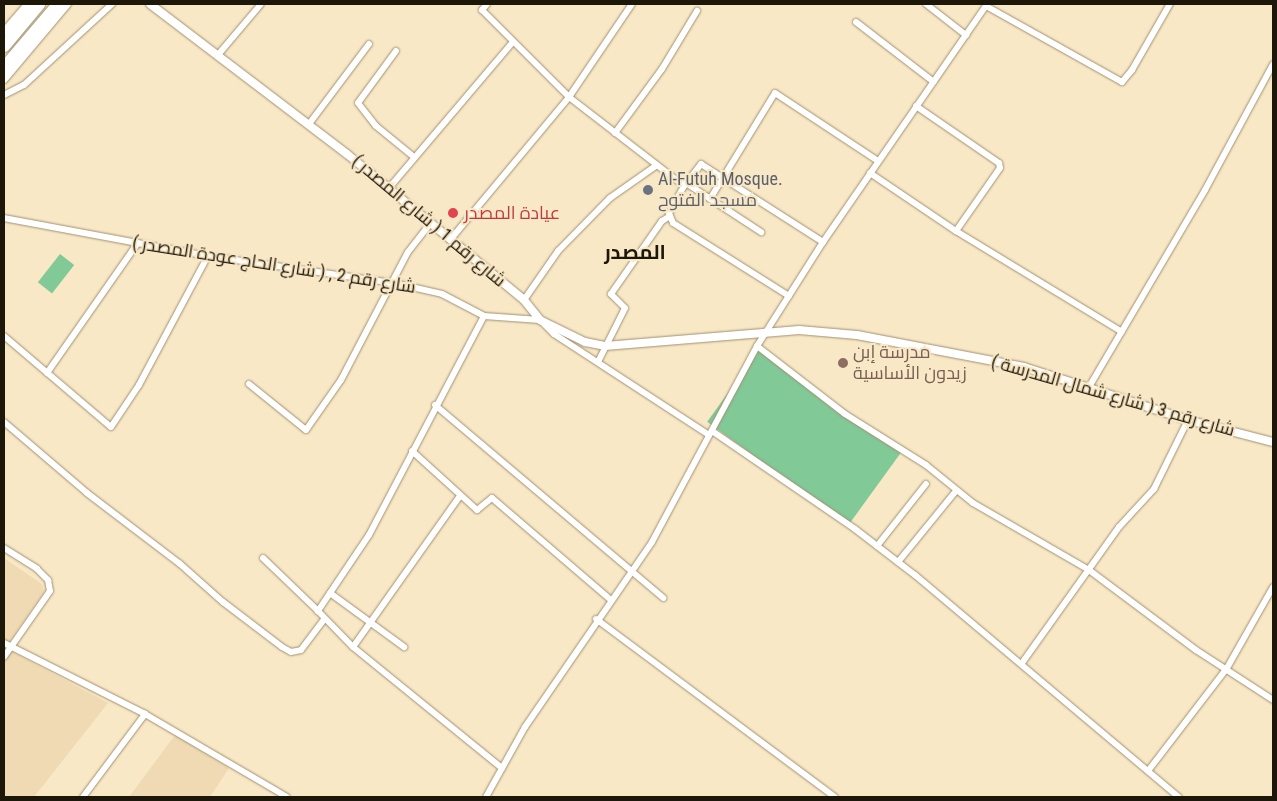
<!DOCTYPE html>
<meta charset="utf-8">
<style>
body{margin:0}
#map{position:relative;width:1277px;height:801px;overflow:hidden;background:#f9e8c6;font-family:"Roboto Condensed",Cairo,sans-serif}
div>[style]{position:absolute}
.built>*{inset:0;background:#efdab3}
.green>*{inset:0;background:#81c997;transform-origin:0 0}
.roads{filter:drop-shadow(0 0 1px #a19172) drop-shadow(0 0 1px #a19172)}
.minor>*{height:6px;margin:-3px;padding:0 3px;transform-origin:3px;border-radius:3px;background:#fff}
.tertiary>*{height:8px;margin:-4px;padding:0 4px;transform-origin:4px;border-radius:4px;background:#fff}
.secondary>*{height:9px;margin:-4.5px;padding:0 4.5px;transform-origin:4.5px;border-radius:4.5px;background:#fff}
.trunk>*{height:11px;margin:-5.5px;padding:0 5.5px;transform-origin:5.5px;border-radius:5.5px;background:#fff}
.dots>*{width:14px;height:14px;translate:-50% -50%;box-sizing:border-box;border:2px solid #f9e8c6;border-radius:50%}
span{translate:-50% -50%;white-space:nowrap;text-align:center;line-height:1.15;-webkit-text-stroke:4px #f9e8c6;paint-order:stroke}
.worship-label{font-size:18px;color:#5b616d}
.left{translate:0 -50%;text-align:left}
.health-label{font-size:18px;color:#be3a42}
.street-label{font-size:18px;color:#1d170a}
.education-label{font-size:18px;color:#785e54}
.quarter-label{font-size:20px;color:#1d170a;font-weight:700}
.frame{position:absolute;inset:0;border:5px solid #1d170a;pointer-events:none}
</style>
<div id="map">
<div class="built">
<i style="clip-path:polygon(4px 558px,42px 584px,44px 592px,5px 648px,108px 703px,34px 797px,4px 797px)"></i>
<i style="clip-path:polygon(175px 735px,229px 768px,210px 797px,129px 797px)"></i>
</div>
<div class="green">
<i style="left:60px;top:254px;width:18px;height:36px;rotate:38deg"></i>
<i style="left:760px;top:349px;width:175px;height:90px;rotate:36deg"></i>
</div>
<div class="roads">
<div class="minor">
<i style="left:487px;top:4px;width:8px;rotate:130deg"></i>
<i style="left:482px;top:10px;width:123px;rotate:45deg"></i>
<i style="left:569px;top:97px;width:145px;rotate:37.7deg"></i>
<i style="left:926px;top:4px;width:51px;rotate:37.8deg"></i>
<i style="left:986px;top:6px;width:156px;rotate:29.2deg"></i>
<i style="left:1122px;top:82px;width:16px;rotate:-50deg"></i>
<i style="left:1132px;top:70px;width:76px;rotate:-60.1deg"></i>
<i style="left:856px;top:22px;width:98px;rotate:37.6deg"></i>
<i style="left:396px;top:51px;width:64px;rotate:126.2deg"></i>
<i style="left:358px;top:103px;width:29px;rotate:52deg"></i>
<i style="left:376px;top:126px;width:49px;rotate:39.2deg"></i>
<i style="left:217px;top:56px;width:68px;rotate:-49.8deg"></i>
<i style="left:4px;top:95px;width:22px;rotate:-27deg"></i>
<i style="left:24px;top:85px;width:120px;rotate:-42.6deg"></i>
<i style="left:916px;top:106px;width:101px;rotate:34.5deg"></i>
<i style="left:999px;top:163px;width:5px;rotate:79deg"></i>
<i style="left:1000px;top:168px;width:77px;rotate:124.9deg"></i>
<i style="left:309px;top:124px;width:100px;rotate:-53.1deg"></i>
<i style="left:615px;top:133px;width:79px;rotate:-53.7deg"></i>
<i style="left:662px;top:69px;width:68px;rotate:-58.9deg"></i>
<i style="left:870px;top:173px;width:104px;rotate:34deg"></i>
<i style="left:956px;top:231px;width:194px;rotate:31.3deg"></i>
<i style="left:686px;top:183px;width:90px;rotate:33.2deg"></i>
<i style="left:389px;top:188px;width:190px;rotate:-49.7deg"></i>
<i style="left:710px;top:199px;width:124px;rotate:-58.5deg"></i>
<i style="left:775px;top:93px;width:123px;rotate:33.4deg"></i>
<i style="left:4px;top:218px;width:208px;rotate:10.6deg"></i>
<i style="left:208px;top:256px;width:188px;rotate:8.3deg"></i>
<i style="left:394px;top:283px;width:49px;rotate:12.9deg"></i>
<i style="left:442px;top:294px;width:47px;rotate:27.6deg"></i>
<i style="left:484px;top:316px;width:56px;rotate:4.1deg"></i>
<i style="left:540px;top:320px;width:20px;rotate:45deg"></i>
<i style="left:554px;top:334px;width:185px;rotate:33.1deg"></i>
<i style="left:450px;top:240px;width:186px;rotate:-50.2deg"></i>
<i style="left:569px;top:97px;width:112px;rotate:-55.9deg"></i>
<i style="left:789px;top:296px;width:137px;rotate:-147.8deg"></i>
<i style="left:673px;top:223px;width:11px;rotate:-112deg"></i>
<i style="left:669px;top:213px;width:31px;rotate:-61deg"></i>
<i style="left:684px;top:186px;width:28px;rotate:-52deg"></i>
<i style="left:701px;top:164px;width:145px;rotate:32.6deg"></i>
<i style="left:524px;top:300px;width:60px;rotate:-55.2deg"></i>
<i style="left:558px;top:251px;width:74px;rotate:-45.5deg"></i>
<i style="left:610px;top:198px;width:57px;rotate:-35.1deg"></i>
<i style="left:484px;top:316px;width:247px;rotate:117.7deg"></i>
<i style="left:369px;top:535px;width:92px;rotate:123.9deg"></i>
<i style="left:318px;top:611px;width:50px;rotate:45.8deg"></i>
<i style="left:353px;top:647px;width:192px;rotate:39.1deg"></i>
<i style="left:4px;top:336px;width:140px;rotate:40.4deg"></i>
<i style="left:111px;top:427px;width:50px;rotate:-56.3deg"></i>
<i style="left:139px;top:385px;width:146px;rotate:-61.9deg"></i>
<i style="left:757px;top:346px;width:111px;rotate:37.7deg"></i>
<i style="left:845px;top:414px;width:96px;rotate:32.2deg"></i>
<i style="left:926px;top:465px;width:60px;rotate:39deg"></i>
<i style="left:973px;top:503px;width:134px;rotate:30deg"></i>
<i style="left:1089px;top:570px;width:134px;rotate:36.8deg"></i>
<i style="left:1196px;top:650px;width:92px;rotate:33deg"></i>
<i style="left:598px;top:362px;width:60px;rotate:-63.4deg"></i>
<i style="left:625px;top:308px;width:20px;rotate:-135deg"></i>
<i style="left:611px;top:294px;width:89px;rotate:-55.1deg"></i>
<i style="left:662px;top:221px;width:9px;rotate:-32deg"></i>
<i style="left:47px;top:373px;width:157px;rotate:-55.1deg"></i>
<i style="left:249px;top:384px;width:73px;rotate:38.9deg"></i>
<i style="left:306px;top:430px;width:61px;rotate:-55deg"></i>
<i style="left:341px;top:380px;width:144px;rotate:-62.4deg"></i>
<i style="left:408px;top:252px;width:36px;rotate:-52deg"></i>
<i style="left:1089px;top:387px;width:229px;rotate:-59.5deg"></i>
<i style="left:1205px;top:190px;width:143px;rotate:-61.6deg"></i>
<i style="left:435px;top:405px;width:299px;rotate:40.2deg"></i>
<i style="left:4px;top:422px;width:109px;rotate:40.5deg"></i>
<i style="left:87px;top:493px;width:116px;rotate:37.3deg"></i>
<i style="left:179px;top:563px;width:59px;rotate:41.6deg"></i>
<i style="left:223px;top:602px;width:74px;rotate:37.3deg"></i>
<i style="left:282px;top:647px;width:10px;rotate:29deg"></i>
<i style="left:291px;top:652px;width:10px;rotate:-11deg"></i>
<i style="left:301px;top:650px;width:39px;rotate:-53deg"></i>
<i style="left:712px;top:431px;width:173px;rotate:34.4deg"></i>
<i style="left:855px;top:529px;width:76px;rotate:37.5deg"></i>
<i style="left:915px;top:575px;width:345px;rotate:40.1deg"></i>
<i style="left:412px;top:451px;width:88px;rotate:42.2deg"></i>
<i style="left:477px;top:510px;width:19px;rotate:-39deg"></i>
<i style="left:492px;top:498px;width:157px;rotate:40.6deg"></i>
<i style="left:877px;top:546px;width:79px;rotate:-51.7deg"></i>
<i style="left:4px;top:548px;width:39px;rotate:32deg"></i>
<i style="left:37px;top:569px;width:16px;rotate:45deg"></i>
<i style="left:48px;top:580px;width:11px;rotate:80deg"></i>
<i style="left:50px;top:591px;width:80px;rotate:124.9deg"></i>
<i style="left:263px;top:558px;width:76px;rotate:43.9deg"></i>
<i style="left:898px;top:562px;width:92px;rotate:-50.8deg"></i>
<i style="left:330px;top:593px;width:92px;rotate:36.1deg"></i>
<i style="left:596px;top:619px;width:298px;rotate:36.7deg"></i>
<i style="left:4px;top:643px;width:158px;rotate:26.7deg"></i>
<i style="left:145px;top:714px;width:164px;rotate:30.3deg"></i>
<i style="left:353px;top:647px;width:185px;rotate:-54.7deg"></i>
<i style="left:1022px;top:663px;width:167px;rotate:-54.5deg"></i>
<i style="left:1119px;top:527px;width:52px;rotate:-47.4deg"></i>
<i style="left:1154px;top:489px;width:77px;rotate:-63.8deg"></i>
<i style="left:1148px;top:771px;width:130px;rotate:-52.5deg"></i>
<i style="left:1227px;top:668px;width:93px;rotate:-60.4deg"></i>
<i style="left:83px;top:797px;width:104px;rotate:-53.2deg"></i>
<i style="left:486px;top:797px;width:80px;rotate:-60.9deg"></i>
<i style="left:525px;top:727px;width:224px;rotate:-55.5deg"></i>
<i style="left:652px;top:542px;width:222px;rotate:-61.8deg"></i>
<i style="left:757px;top:346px;width:123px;rotate:-57.6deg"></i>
<i style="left:823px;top:242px;width:289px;rotate:-55.4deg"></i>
</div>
<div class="tertiary">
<i style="left:150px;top:4px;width:248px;rotate:37.3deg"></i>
<i style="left:347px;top:154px;width:229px;rotate:39.5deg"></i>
<i style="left:524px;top:300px;width:26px;rotate:51deg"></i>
<i style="left:540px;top:320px;width:50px;rotate:26.1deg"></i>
<i style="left:585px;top:342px;width:20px;rotate:11deg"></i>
<i style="left:605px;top:346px;width:195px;rotate:-4.7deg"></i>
<i style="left:799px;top:330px;width:58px;rotate:4.9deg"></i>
<i style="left:857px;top:335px;width:170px;rotate:10.8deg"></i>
<i style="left:1024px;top:367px;width:172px;rotate:17.9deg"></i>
<i style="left:1188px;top:420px;width:88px;rotate:14.5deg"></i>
<i style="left:4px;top:79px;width:98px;rotate:-50deg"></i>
</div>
<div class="secondary">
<i style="left:4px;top:32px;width:37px;rotate:-49deg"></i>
</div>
<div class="trunk">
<i style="left:4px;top:46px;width:55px;rotate:-50.2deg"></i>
<i style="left:4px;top:66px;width:82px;rotate:-49.5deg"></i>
</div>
</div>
<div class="dots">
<i style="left:648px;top:190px;background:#6b7280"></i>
<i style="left:453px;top:213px;background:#e0444e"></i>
<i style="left:843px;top:363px;background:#8d6e63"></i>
</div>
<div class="worship-label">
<span class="left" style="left:658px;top:190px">Al-Futuh Mosque.<br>مسجد الفتوح</span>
</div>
<div class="health-label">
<span class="left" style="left:464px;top:213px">عيادة المصدر</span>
</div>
<div class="street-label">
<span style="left:429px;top:221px;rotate:40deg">شارع رقم 1 ( شارع المصدر )</span>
<span style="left:274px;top:265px;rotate:9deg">شارع رقم 2 , ( شارع الحاج عودة المصدر )</span>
<span style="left:1113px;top:396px;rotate:16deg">شارع رقم 3 ( شارع شمال المدرسة )</span>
</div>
<div class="education-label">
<span class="left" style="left:853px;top:363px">مدرسة إبن<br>زيدون الأساسية</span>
</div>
<div class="quarter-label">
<span style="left:635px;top:252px">المصدر</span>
</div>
<div class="frame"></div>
</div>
